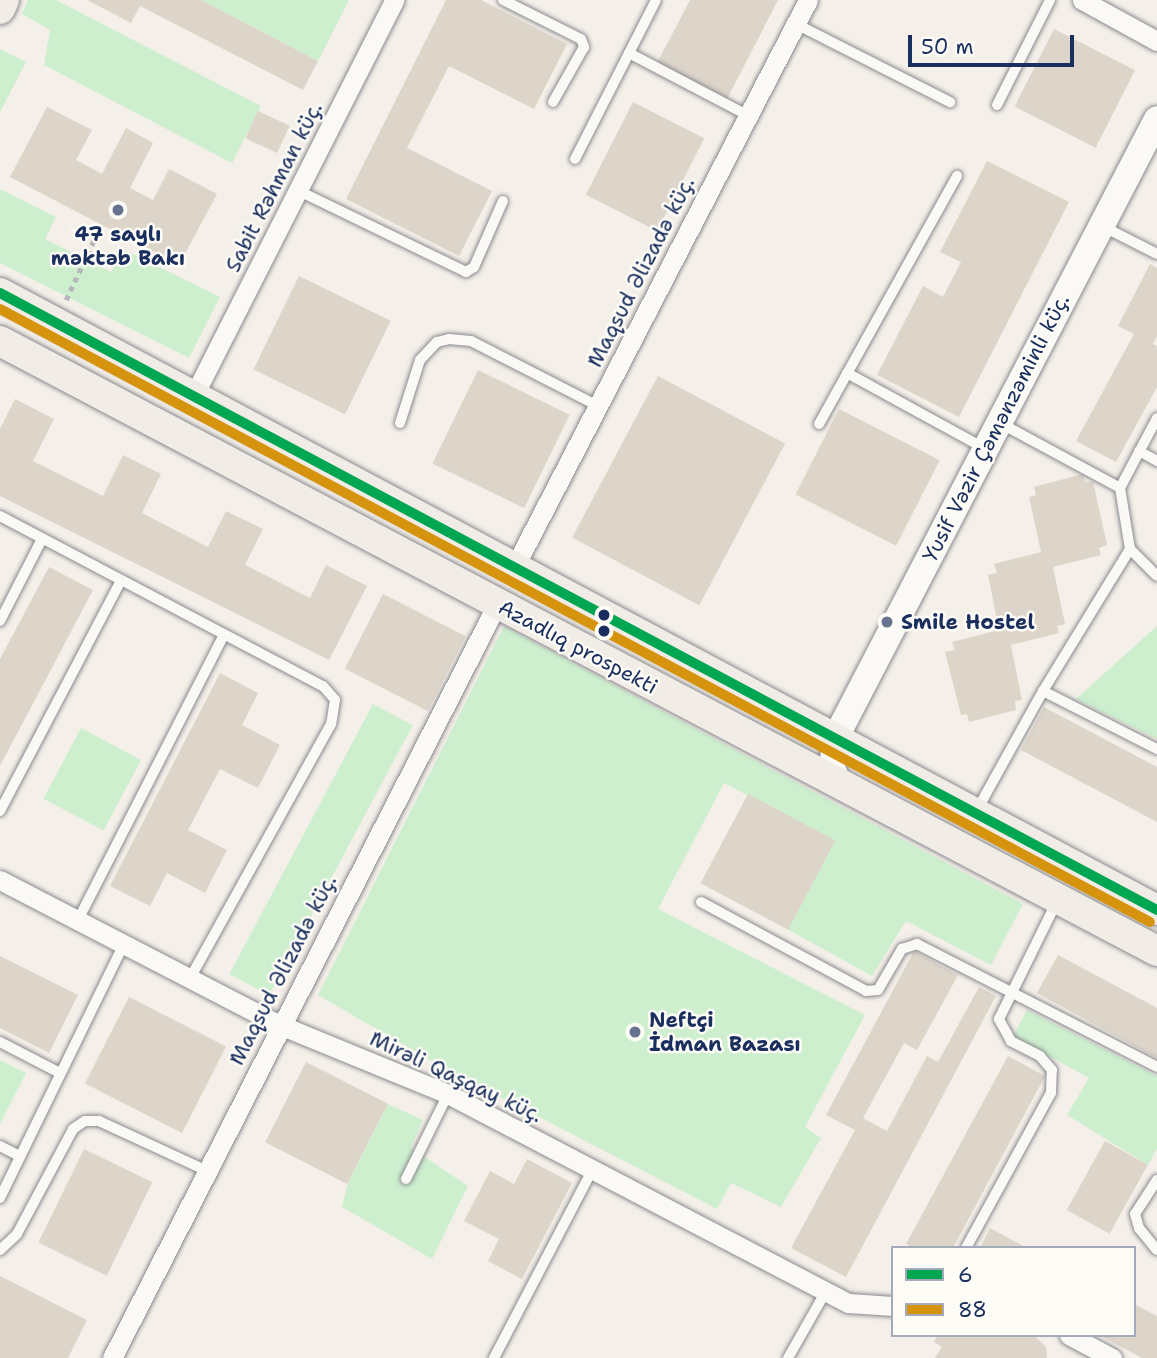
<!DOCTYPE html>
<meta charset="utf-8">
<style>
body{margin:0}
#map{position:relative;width:1157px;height:1358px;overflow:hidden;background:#f4efe8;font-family:"Shantell Sans",sans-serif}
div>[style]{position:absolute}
.green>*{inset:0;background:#cdefce;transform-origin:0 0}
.building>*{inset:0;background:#ddd5c9;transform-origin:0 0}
.path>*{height:4.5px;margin-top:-2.25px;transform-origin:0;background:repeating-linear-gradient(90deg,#b5b7bb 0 5px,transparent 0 10px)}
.roads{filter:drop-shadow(0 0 2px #898a90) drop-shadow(0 0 2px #898a90)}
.service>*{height:10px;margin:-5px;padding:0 5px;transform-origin:5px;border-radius:5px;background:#faf9f6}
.minor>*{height:19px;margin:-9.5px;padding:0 9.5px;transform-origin:9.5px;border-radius:9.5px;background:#faf9f6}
.secondary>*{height:26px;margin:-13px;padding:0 13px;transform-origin:13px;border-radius:13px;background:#faf9f6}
.primary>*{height:30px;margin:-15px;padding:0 15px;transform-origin:15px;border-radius:15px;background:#f1ece5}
.bus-1>*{height:10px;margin:-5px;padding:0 5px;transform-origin:5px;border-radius:5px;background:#00a651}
.bus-2>*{height:10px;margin:-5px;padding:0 5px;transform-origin:5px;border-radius:5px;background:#d6940e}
.dots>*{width:19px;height:19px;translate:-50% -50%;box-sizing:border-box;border:4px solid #fdfcf7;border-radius:50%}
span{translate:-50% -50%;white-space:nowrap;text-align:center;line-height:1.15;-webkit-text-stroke:5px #fdfcf7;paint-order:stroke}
.street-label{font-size:21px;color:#1b2f5e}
.poi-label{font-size:21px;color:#1b2f5e;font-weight:700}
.left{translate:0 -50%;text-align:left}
.legend{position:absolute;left:891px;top:1246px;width:245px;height:91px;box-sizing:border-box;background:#fdfcf7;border:2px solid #a3aaba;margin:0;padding:9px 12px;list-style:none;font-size:21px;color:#1b2f5e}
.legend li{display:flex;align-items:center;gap:14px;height:35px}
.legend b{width:35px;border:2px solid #a3aaba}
.scale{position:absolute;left:908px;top:35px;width:166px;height:32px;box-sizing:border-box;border:4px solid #1b2f5e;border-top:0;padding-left:9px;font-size:21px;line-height:24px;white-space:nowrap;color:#1b2f5e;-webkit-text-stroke:5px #fdfcf7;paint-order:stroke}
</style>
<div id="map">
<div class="green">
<i style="clip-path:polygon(28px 0,56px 0,261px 106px,232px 163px,44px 65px,50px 30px,22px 14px)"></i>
<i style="clip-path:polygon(201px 0,349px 0,318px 61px)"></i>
<i style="clip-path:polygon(0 49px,26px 62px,0 112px)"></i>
<i style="clip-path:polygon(0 189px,56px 217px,45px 239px,111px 272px,123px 249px,220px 297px,189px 358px,0 263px)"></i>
<i style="clip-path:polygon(504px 626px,1023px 904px,991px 965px,906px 921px,872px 976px,787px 929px,834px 841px,724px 783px,658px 909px,865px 1015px,805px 1127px,821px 1138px,781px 1207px,731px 1183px,717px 1209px,442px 1067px,318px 995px)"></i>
<i style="clip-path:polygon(1157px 626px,1157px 739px,1076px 699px)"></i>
<i style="left:373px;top:704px;width:45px;height:306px;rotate:28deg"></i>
<i style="left:81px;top:728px;width:68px;height:80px;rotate:28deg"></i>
<i style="clip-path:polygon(1027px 1010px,1157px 1076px,1157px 1148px,1148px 1165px,1067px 1115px,1089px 1078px,1013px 1036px)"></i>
<i style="clip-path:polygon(0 1060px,26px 1073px,0 1124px)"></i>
<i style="clip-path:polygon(388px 1104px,423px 1120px,411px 1148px,468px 1186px,432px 1259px,342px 1207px,348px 1183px)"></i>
</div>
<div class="building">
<i style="clip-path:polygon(87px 0,201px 0,318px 61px,303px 90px,140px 6px,131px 23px)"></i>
<i style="clip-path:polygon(446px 0,481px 0,567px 44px,534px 109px,449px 66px,407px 148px,492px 191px,459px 256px,346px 199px)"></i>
<i style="clip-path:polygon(690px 0,778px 0,725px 103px,655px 67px)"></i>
<i style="left:1054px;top:29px;width:91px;height:87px;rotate:27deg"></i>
<i style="left:633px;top:102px;width:80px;height:104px;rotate:27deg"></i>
<i style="clip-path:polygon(47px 107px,92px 130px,76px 160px,102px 174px,126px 128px,153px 143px,130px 188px,153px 200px,169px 169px,217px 194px,179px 265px,10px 177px)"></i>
<i style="left:258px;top:111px;width:35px;height:30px;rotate:25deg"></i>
<i style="clip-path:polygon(987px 161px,1069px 202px,959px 417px,877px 375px,923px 286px,943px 297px,961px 262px,940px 252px)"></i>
<i style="clip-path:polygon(1150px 264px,1157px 268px,1157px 336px,1153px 344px,1157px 346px,1157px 387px,1116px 462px,1076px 441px,1134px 334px,1118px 326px)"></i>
<i style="left:299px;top:276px;width:102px;height:104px;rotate:26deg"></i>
<i style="left:478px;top:370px;width:102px;height:104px;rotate:26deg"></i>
<i style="left:658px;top:376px;width:144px;height:183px;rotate:28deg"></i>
<i style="clip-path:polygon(15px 399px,54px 419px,33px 461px,103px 496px,123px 455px,161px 474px,142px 513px,208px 547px,226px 511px,263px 529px,245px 565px,310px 598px,326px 565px,367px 586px,329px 660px,0 496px,0 429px)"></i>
<i style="left:839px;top:409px;width:113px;height:96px;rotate:27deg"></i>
<i style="clip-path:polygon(1083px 474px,1085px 482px,1093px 482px,1107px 545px,1099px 548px,1101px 555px,1053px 567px,1065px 624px,1057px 626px,1059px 633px,1011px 645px,1022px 700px,1015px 701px,1016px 710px,969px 722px,967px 714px,961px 715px,945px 652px,955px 650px,952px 642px,999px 630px,988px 575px,997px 573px,994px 564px,1041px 552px,1029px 497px,1036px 495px,1034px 487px)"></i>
<i style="clip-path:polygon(49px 567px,93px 590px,0 766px,0 659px)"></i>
<i style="left:383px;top:594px;width:93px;height:84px;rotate:27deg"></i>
<i style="clip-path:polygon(220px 673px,258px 693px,242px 725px,280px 745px,258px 788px,220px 769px,188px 830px,227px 850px,205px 893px,167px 873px,150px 906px,110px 886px)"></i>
<i style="clip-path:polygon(1044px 707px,1157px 767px,1157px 822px,1021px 750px)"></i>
<i style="left:748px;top:794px;width:99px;height:101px;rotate:28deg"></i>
<i style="clip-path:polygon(914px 951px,958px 975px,917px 1050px,904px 1043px,863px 1118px,887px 1131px,927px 1056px,938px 1062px,979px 987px,996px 996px,846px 1277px,791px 1248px,855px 1130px,826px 1115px)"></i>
<i style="clip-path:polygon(1058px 955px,1157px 1008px,1157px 1058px,1037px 993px)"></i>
<i style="clip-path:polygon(0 956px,78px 995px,49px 1053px,0 1028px)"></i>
<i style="left:129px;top:997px;width:109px;height:97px;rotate:27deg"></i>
<i style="clip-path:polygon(1008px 1056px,1045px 1076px,953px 1248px,914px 1248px,906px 1244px)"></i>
<i style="left:306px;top:1062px;width:92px;height:90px;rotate:27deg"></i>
<i style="left:1105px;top:1141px;width:49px;height:79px;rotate:29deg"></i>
<i style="left:84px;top:1149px;width:76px;height:104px;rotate:26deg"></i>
<i style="clip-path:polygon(527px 1159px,572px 1183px,522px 1279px,488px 1261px,499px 1239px,464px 1221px,490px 1171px,514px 1184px)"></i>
<i style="clip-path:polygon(990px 1228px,1027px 1248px,980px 1248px)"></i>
<i style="clip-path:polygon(0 1276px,87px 1320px,68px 1358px,0 1358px)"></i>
<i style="clip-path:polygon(1134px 1304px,1157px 1316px,1157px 1358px,1142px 1358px,1099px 1335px,1134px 1335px)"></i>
<i style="clip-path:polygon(938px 1335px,1034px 1335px,1046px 1347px,1047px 1358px,935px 1358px,942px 1347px,934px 1342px)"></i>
</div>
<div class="path">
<i style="left:66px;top:300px;width:83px;rotate:-65deg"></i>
</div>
<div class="roads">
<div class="service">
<i style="left:503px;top:0;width:87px;rotate:26.6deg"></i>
<i style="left:581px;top:39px;width:9px;rotate:69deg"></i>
<i style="left:584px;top:47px;width:63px;rotate:119.4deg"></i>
<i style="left:796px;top:24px;width:173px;rotate:26.9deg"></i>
<i style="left:629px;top:53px;width:133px;rotate:27.7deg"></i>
<i style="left:997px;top:105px;width:118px;rotate:-63.2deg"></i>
<i style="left:575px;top:159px;width:178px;rotate:-63deg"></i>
<i style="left:297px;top:190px;width:188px;rotate:25.9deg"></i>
<i style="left:466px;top:272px;width:9px;rotate:-32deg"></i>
<i style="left:474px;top:267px;width:72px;rotate:-66.3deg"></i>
<i style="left:1104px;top:227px;width:59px;rotate:27deg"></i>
<i style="left:847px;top:373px;width:158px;rotate:28.7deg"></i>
<i style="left:400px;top:423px;width:66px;rotate:-72.4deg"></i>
<i style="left:420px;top:360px;width:25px;rotate:-47deg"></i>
<i style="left:437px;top:342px;width:12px;rotate:-14deg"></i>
<i style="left:449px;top:339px;width:22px;rotate:5deg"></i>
<i style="left:471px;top:341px;width:143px;rotate:27.1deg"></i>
<i style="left:1000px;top:423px;width:136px;rotate:28.4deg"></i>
<i style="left:819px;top:424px;width:284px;rotate:-60.9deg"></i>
<i style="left:1139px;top:451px;width:21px;rotate:29deg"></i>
<i style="left:0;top:516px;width:365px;rotate:27.8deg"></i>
<i style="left:323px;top:686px;width:18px;rotate:49deg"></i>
<i style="left:335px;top:700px;width:24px;rotate:99deg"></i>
<i style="left:331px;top:724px;width:289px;rotate:119deg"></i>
<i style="left:1130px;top:549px;width:38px;rotate:45deg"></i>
<i style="left:0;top:621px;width:92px;rotate:-62.9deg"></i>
<i style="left:1043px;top:691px;width:128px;rotate:27deg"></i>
<i style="left:977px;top:810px;width:136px;rotate:-61deg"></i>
<i style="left:1043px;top:691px;width:167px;rotate:-58.5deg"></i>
<i style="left:1130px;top:549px;width:62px;rotate:-99.3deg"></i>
<i style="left:1120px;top:488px;width:79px;rotate:-62.1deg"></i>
<i style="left:0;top:811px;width:260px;rotate:-62.3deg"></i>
<i style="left:701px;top:902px;width:187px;rotate:28.3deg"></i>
<i style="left:866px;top:991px;width:12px;rotate:-5deg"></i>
<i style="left:878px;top:990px;width:48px;rotate:-59.7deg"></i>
<i style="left:902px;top:949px;width:16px;rotate:-18deg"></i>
<i style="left:917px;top:944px;width:270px;rotate:27.1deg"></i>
<i style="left:78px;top:920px;width:320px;rotate:-62.9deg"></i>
<i style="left:0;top:1042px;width:68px;rotate:27.3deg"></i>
<i style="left:0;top:1146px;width:22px;rotate:27deg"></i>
<i style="left:406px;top:1179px;width:95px;rotate:-63.7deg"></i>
<i style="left:1157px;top:1180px;width:40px;rotate:122.9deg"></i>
<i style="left:1135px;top:1214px;width:15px;rotate:74deg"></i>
<i style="left:1139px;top:1228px;width:28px;rotate:51deg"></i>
<i style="left:0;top:1198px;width:283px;rotate:-64deg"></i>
<i style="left:966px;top:1248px;width:177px;rotate:-61.3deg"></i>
<i style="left:1051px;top:1093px;width:23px;rotate:-88deg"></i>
<i style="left:1052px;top:1070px;width:18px;rotate:-131deg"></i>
<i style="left:1040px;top:1056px;width:33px;rotate:-153deg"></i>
<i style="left:1011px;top:1041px;width:25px;rotate:-119deg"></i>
<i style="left:999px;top:1019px;width:131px;rotate:-63.8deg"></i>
<i style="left:0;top:1250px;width:23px;rotate:-43deg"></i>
<i style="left:17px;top:1234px;width:119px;rotate:-61.9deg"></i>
<i style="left:73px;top:1129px;width:14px;rotate:-34deg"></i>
<i style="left:85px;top:1121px;width:14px"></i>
<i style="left:99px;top:1121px;width:119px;rotate:24.8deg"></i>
<i style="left:494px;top:1358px;width:213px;rotate:-62.4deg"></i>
<i style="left:788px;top:1358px;width:77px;rotate:-60.4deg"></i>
</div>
<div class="minor">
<i style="left:1082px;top:0;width:85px;rotate:28.7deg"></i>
<i style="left:194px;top:395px;width:443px;rotate:-63.1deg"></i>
<i style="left:515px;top:566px;width:637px;rotate:-62.63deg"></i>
<i style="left:0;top:880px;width:315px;rotate:27.4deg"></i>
<i style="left:280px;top:1025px;width:182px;rotate:22.3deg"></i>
<i style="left:448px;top:1094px;width:451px;rotate:27.6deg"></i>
<i style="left:848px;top:1303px;width:45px;rotate:3.8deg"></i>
<i style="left:1069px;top:1335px;width:49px;rotate:28.1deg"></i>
<i style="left:112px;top:1358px;width:847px;rotate:-62.95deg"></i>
</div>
<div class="secondary">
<i style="left:839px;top:784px;width:17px;rotate:-114deg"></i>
<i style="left:832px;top:768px;width:31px;rotate:-83deg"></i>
<i style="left:836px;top:737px;width:696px;rotate:-62.55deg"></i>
</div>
<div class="primary">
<i style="left:0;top:9px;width:10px;rotate:-66deg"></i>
<i style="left:0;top:293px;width:1311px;rotate:28.07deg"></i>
<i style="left:0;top:341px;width:1308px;rotate:27.8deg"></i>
</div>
</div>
<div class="bus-1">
<i style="left:0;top:293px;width:1311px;rotate:28.07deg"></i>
</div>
<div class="bus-2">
<i style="left:0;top:309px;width:1303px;rotate:28.06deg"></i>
</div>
<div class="dots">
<i style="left:118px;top:210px;background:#67728e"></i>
<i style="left:604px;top:615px;background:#1b2f5e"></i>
<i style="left:887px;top:622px;background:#67728e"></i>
<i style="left:604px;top:631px;background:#1b2f5e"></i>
<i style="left:635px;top:1032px;background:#67728e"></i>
</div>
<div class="street-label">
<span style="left:274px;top:187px;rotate:-63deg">Sabit Rəhman küç.</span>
<span style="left:641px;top:272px;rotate:-63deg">Maqsud Əlizadə küç.</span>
<span style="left:996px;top:428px;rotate:-63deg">Yusif Vəzir Çəmənzəminli küç.</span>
<span style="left:578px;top:647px;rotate:28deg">Azadlıq prospekti</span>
<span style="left:283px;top:970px;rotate:-63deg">Maqsud Əlizadə küç.</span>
<span style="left:456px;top:1077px;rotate:25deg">Mirəli Qaşqay küç.</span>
</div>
<div class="poi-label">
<span style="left:118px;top:246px">47 saylı<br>məktəb Bakı</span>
<span class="left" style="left:901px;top:622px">Smile Hostel</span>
<span class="left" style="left:649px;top:1032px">Neftçi<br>İdman Bazası</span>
</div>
<ul class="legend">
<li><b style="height:9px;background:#00a651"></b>6</li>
<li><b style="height:9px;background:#d6940e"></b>88</li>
</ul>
<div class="scale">50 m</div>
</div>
